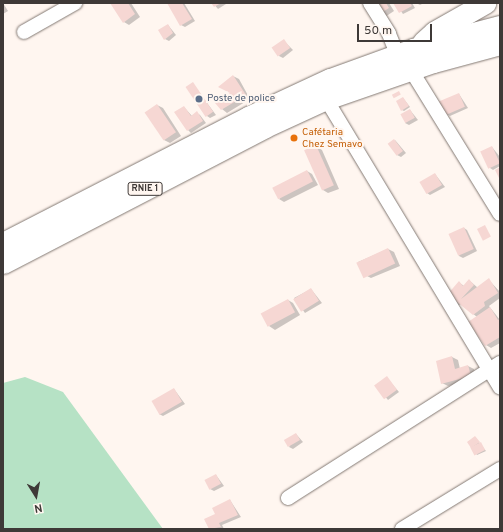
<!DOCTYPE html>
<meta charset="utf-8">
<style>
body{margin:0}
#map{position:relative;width:503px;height:532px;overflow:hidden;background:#fff6f0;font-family:Overpass,sans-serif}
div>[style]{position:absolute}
.green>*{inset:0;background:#b6e2c5}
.shadow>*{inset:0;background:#0003}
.building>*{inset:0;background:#f6d7d3;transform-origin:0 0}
.roads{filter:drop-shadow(0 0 1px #837973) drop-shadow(0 0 1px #837973)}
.minor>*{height:14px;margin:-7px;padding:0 7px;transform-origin:7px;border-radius:7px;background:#fff}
.highway>*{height:21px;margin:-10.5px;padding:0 10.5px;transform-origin:10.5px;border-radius:10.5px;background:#fff}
.dots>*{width:11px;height:11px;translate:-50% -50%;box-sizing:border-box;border:2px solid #fff6f0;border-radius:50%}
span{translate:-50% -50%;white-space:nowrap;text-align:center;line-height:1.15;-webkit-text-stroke:4px #fff6f0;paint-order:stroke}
.shield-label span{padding:1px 3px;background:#fff6f0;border:1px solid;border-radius:3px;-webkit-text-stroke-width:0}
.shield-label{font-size:9px;color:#3e3937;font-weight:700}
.service-label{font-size:10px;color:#4e5e75}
.left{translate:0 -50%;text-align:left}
.food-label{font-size:10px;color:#c56008}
.frame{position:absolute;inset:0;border:4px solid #3e3937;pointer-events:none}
.north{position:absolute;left:16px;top:476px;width:40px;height:40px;-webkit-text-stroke:3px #fff6f0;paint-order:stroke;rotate:169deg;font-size:11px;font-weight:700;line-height:16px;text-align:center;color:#3e3937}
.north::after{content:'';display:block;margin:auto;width:14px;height:18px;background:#3e3937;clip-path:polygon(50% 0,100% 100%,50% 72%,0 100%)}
.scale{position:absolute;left:357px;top:24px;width:75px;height:18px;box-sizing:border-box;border:2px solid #3e3937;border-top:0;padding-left:5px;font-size:12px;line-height:14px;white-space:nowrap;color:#3e3937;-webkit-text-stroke:3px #fff6f0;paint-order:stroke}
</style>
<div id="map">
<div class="green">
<i style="clip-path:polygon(25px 377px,63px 392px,163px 529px,3px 529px,3px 383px)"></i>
</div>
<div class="shadow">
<i style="clip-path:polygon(3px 3px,8px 11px,3px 14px)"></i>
<i style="clip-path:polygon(112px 3px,131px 3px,140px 17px,129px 25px,124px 22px)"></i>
<i style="clip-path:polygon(168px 3px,184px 3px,195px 21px,185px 27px,181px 25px)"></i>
<i style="clip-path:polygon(213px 3px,226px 3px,226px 4px,218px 9px)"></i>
<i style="clip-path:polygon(369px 3px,389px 3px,394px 11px,382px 19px)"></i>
<i style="clip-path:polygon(395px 3px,412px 3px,415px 8px,403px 14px)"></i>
<i style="clip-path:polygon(416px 3px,424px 3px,420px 5px)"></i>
<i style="clip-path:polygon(168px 25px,176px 35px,169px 41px,165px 39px)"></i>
<i style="clip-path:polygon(284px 41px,293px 50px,283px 58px,279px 56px)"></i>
<i style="clip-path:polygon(233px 76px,239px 79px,250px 99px,227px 113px,222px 109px,232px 93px)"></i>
<i style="clip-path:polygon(193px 84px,216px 115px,210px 118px,207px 116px)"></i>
<i style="clip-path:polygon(459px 94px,468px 108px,450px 116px,446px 114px)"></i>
<i style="clip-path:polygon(403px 98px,410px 107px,404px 111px,402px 110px)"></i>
<i style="clip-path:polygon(157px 105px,163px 108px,181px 136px,170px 143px,164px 140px)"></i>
<i style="clip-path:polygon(184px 107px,192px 116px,197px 113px,200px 115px,206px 123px,191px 133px,188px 130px,176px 112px)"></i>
<i style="clip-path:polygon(410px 110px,418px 120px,409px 125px,405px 123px)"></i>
<i style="clip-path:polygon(395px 140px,406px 153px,401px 157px,397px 155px)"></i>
<i style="clip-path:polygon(316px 146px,322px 150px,339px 189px,328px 193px,323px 190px)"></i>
<i style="clip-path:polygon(492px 147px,500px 157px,500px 166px,493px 170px,490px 168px)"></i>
<i style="clip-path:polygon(307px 171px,312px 174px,318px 185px,284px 202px,279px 199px)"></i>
<i style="clip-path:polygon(435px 174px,445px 187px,430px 195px,427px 193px)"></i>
<i style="clip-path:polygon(464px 228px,467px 230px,477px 251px,463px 258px,459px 256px)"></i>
<i style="clip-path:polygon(388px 249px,394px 252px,400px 266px,371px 278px,365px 275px,358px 262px)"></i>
<i style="clip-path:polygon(469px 280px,478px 288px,489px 280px,500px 292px,500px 298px,489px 306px,500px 320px,500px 343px,491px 348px,486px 345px,477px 317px,461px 304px,458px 306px,455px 304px,460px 283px,464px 286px)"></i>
<i style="clip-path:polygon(311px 289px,322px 303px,305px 313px,294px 298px)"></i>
<i style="clip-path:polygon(288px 300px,293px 303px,300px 315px,275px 330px,269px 326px)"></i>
<i style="clip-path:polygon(452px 357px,458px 360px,460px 369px,468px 366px,474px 369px,476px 379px,448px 386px,442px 383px)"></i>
<i style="clip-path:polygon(387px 378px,399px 392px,388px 400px,376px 385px)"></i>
<i style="clip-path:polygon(174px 389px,185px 404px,163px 416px,159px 414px)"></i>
<i style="clip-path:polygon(296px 434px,303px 442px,293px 449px,289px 447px)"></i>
<i style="clip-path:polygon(475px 437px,486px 451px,477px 455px,468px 442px)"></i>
<i style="clip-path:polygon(216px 475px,224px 486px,214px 491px,210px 489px)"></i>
<i style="clip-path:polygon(230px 500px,241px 517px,222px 525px,224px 529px,210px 529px,205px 520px,217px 515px)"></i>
</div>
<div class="building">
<i style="clip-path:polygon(110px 3px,128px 3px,135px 14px,123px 23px)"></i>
<i style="clip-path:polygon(167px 3px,182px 3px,192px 19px,180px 26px)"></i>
<i style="clip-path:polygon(211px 3px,221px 3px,214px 7px)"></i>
<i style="clip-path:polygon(368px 3px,386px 3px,389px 8px,376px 16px)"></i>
<i style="clip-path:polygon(393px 3px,410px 3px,412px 6px,399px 13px)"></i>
<i style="clip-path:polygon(168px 24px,173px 33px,164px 40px,158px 30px)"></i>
<i style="left:284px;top:39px;width:11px;height:15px;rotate:56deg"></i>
<i style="clip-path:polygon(233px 75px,246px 95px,221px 110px,215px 103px,230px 93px,218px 87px)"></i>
<i style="left:193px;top:82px;width:36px;height:9px;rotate:56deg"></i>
<i style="left:399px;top:91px;width:4px;height:8px;rotate:63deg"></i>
<i style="left:459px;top:93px;width:15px;height:22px;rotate:67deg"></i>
<i style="clip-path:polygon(403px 97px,409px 106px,401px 111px,396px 101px)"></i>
<i style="left:157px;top:104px;width:34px;height:15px;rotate:56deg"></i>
<i style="clip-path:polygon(184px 106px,191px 116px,197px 111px,203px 121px,187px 131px,174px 112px)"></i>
<i style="left:410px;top:109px;width:10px;height:11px;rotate:61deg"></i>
<i style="left:394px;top:139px;width:15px;height:8px;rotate:53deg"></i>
<i style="left:316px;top:145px;width:44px;height:13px;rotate:66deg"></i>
<i style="left:492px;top:146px;width:19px;height:13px;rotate:65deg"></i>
<i style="clip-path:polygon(500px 167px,500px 180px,495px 170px)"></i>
<i style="left:307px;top:170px;width:13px;height:39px;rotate:63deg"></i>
<i style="left:435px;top:173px;width:14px;height:18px;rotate:60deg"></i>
<i style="left:485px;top:225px;width:13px;height:9px;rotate:63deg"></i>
<i style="left:464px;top:227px;width:24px;height:17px;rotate:66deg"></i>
<i style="left:388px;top:248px;width:17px;height:35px;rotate:65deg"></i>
<i style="clip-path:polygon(489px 278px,498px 293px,484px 302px,485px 306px,473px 315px,457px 302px,454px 305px,447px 295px,459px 281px,463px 286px,469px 279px,474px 285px,461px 299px)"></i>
<i style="left:311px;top:288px;width:15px;height:21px;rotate:58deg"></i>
<i style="left:288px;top:299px;width:15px;height:31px;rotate:62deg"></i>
<i style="clip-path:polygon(490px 307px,498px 320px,500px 319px,500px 337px,485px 346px,468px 322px)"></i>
<i style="clip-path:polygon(452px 356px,455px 369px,468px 365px,471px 376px,441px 384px,436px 361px)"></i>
<i style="left:387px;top:376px;width:17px;height:16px;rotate:54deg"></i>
<i style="left:174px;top:388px;width:16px;height:26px;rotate:60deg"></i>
<i style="left:296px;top:433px;width:8px;height:14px;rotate:60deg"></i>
<i style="clip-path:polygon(475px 436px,480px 442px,471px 448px,467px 442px)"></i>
<i style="left:481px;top:442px;width:9px;height:12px;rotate:63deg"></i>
<i style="left:216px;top:474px;width:11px;height:13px;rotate:63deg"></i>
<i style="clip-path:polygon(230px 499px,238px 515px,219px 523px,221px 527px,209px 529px,204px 519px,215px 514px,212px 508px)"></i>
</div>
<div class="roads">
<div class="minor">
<i style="left:370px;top:3px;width:36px;rotate:58deg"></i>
<i style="left:389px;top:34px;width:22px;rotate:68deg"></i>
<i style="left:24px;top:32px;width:59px;rotate:-29.6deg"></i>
<i style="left:411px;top:70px;width:169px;rotate:58.3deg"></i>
<i style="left:326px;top:99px;width:337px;rotate:58.9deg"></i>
<i style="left:288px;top:498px;width:251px;rotate:-32.5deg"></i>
<i style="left:402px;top:529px;width:115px;rotate:-31.5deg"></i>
</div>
<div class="highway">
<i style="left:423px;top:42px;width:15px;rotate:-42deg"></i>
<i style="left:434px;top:32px;width:59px;rotate:-29.6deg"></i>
<i style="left:3px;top:243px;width:276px;rotate:-27.2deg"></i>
<i style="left:248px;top:117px;width:90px;rotate:-24.9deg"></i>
<i style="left:330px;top:79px;width:88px;rotate:-19.9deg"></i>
<i style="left:413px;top:49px;width:90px;rotate:-14.8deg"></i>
<i style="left:3px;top:263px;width:295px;rotate:-27.4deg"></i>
<i style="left:265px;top:127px;width:67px;rotate:-24.7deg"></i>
<i style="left:326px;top:99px;width:113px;rotate:-19.1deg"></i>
<i style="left:433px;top:62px;width:69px;rotate:-15deg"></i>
</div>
</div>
<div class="dots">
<i style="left:199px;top:99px;background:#5c6f8a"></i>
<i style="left:294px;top:138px;background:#e8710a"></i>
</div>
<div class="shield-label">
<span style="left:145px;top:189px">RNIE 1</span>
</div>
<div class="service-label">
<span class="left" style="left:207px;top:99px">Poste de police</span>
</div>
<div class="food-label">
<span class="left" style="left:302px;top:138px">Cafétaria<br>Chez Semavo</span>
</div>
<div class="frame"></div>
<div class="north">N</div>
<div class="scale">50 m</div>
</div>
